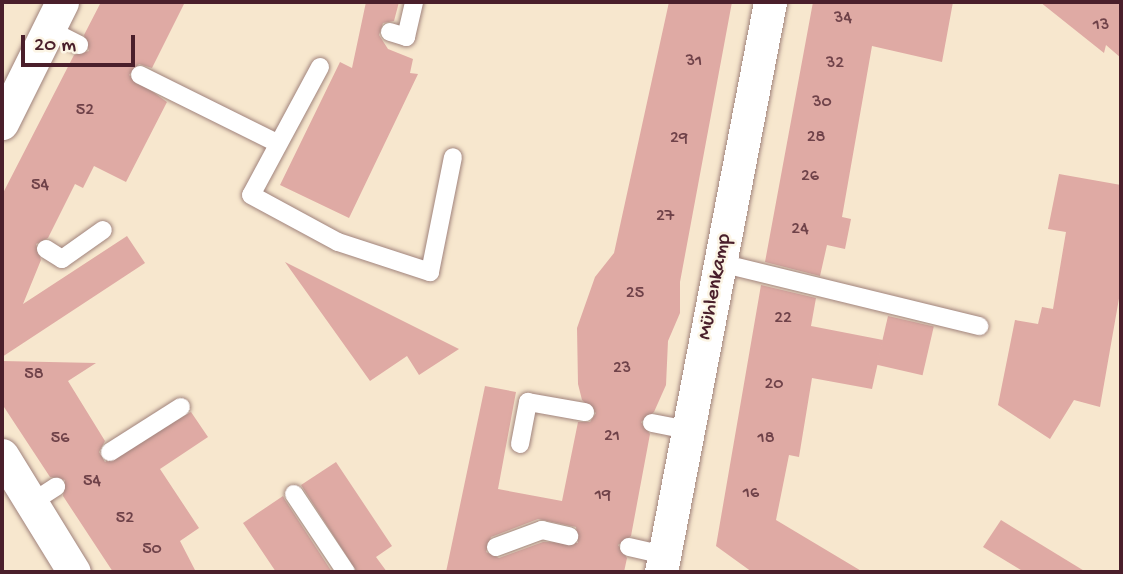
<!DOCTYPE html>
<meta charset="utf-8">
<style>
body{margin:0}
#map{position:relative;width:1123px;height:574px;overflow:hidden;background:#f7e7ce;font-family:"Gochi Hand",sans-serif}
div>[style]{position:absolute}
.building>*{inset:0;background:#dfaaa4;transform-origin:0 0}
.roads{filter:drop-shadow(0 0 2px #a0837c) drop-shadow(0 0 2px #a0837c)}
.lane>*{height:18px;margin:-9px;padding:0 9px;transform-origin:9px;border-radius:9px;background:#fff}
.street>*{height:33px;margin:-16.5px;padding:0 16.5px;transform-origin:16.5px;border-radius:16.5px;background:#fff}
span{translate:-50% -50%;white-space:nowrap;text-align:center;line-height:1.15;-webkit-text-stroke:5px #fcf5e5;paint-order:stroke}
.number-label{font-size:18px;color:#6f4249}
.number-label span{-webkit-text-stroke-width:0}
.street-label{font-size:21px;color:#4a1f2b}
.frame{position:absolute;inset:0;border:4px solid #4a1f2b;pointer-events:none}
.scale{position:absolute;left:21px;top:35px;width:114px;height:32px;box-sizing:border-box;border:4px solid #4a1f2b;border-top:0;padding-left:9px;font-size:21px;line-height:24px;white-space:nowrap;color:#4a1f2b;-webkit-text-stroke:5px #fcf5e5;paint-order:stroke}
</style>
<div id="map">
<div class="building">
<i style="clip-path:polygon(101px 2px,185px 2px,152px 68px,139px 64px,129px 75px,167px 102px,126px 182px,94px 166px,83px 188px,75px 184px,48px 238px,36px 244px,41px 260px,23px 304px,127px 236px,145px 263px,2px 357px,2px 195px,74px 55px,89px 51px,84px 35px)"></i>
<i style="clip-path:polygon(366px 2px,399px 2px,394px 21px,383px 23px,379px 35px,388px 49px,413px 59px,410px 73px,418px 74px,349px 218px,280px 185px,340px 62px,352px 68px)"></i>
<i style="clip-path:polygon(evenodd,669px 2px,732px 2px,680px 282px,680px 313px,668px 341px,666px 385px,654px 412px,641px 422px,650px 434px,631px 536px,618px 545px,627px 558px,624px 572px,446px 572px,485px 386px,516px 392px,498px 489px,562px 501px,578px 422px,590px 422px,596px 413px,582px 400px,578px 384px,577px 328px,595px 277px,614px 253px,669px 2px,538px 519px,576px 527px,578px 543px,543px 542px,499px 558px,486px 552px,491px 537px,538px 519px)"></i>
<i style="clip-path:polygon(813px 2px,953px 2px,942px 62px,872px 46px,842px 217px,851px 219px,845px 249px,827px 245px,820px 276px,765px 262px)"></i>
<i style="clip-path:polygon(1040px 2px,1121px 2px,1121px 58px,1106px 45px,1104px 53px)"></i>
<i style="clip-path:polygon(1059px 174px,1121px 185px,1121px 287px,1100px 407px,1074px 400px,1050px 439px,998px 405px,1015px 320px,1038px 324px,1042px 307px,1053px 309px,1066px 232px,1048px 229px)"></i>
<i style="clip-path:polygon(285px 262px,459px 349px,419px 375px,407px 356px,370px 381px)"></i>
<i style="clip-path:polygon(761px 285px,816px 298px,811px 326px,883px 340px,872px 389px,812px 378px,799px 457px,789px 455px,776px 520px,863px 572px,752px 572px,716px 546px)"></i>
<i style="left:888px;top:316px;width:47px;height:50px;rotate:13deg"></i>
<i style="clip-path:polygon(2px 361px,96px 363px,68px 381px,105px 441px,99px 452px,105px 462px,191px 412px,208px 437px,160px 469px,199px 528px,180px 541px,196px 572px,113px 572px,63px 496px,65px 480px,50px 477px,2px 404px)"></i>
<i style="clip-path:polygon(336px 462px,392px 546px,376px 557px,387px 572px,357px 572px,301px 485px)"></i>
<i style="clip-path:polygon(283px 496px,285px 500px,332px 572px,276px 572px,243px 523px)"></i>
<i style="clip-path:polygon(1001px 520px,1086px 572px,1024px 572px,983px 547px)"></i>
</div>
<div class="roads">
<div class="lane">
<i style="left:48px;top:29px;width:35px;rotate:27deg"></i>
<i style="left:390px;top:32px;width:17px;rotate:17deg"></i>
<i style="left:406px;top:37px;width:36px;rotate:-77deg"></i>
<i style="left:320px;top:67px;width:145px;rotate:118.3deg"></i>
<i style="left:251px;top:195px;width:99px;rotate:28.4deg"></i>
<i style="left:338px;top:242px;width:97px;rotate:18.1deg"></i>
<i style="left:430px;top:272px;width:117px;rotate:-78.7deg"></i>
<i style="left:140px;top:75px;width:153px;rotate:26.4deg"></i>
<i style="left:46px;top:249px;width:19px;rotate:32deg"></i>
<i style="left:62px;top:259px;width:50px;rotate:-35.3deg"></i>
<i style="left:720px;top:263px;width:267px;rotate:13.7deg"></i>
<i style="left:652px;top:423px;width:37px;rotate:11deg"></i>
<i style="left:520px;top:444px;width:43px;rotate:-79.2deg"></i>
<i style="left:528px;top:402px;width:58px;rotate:10deg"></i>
<i style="left:110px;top:452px;width:84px;rotate:-32.4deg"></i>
<i style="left:294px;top:494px;width:94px;rotate:56.3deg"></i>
<i style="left:31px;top:503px;width:30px;rotate:-33deg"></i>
<i style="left:496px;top:547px;width:49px;rotate:-20.3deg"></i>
<i style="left:542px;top:530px;width:28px;rotate:13deg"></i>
<i style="left:629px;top:547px;width:36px;rotate:13deg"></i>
</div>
<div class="street">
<i style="left:2px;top:123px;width:135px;rotate:-63.6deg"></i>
<i style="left:2px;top:455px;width:137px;rotate:58.4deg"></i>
<i style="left:661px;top:572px;width:580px;rotate:-79.17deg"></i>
</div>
</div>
<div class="number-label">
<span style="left:843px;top:19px">34</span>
<span style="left:1101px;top:26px">13</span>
<span style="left:694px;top:62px">31</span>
<span style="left:835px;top:64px">32</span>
<span style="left:822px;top:103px">30</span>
<span style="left:85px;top:111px">52</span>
<span style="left:816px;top:138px">28</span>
<span style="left:679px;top:139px">29</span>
<span style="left:810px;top:177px">26</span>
<span style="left:40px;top:186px">54</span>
<span style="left:665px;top:217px">27</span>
<span style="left:800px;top:230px">24</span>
<span style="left:635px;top:294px">25</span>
<span style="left:783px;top:319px">22</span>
<span style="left:622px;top:369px">23</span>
<span style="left:34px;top:375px">58</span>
<span style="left:774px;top:385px">20</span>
<span style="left:612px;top:437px">21</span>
<span style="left:60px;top:439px">56</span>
<span style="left:766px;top:439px">18</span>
<span style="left:92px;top:482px">54</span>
<span style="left:751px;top:494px">16</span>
<span style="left:603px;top:496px">19</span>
<span style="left:125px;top:519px">52</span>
<span style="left:152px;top:550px">50</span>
</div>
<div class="street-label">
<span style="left:716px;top:287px;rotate:-79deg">Mühlenkamp</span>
</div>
<div class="frame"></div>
<div class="scale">20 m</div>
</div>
